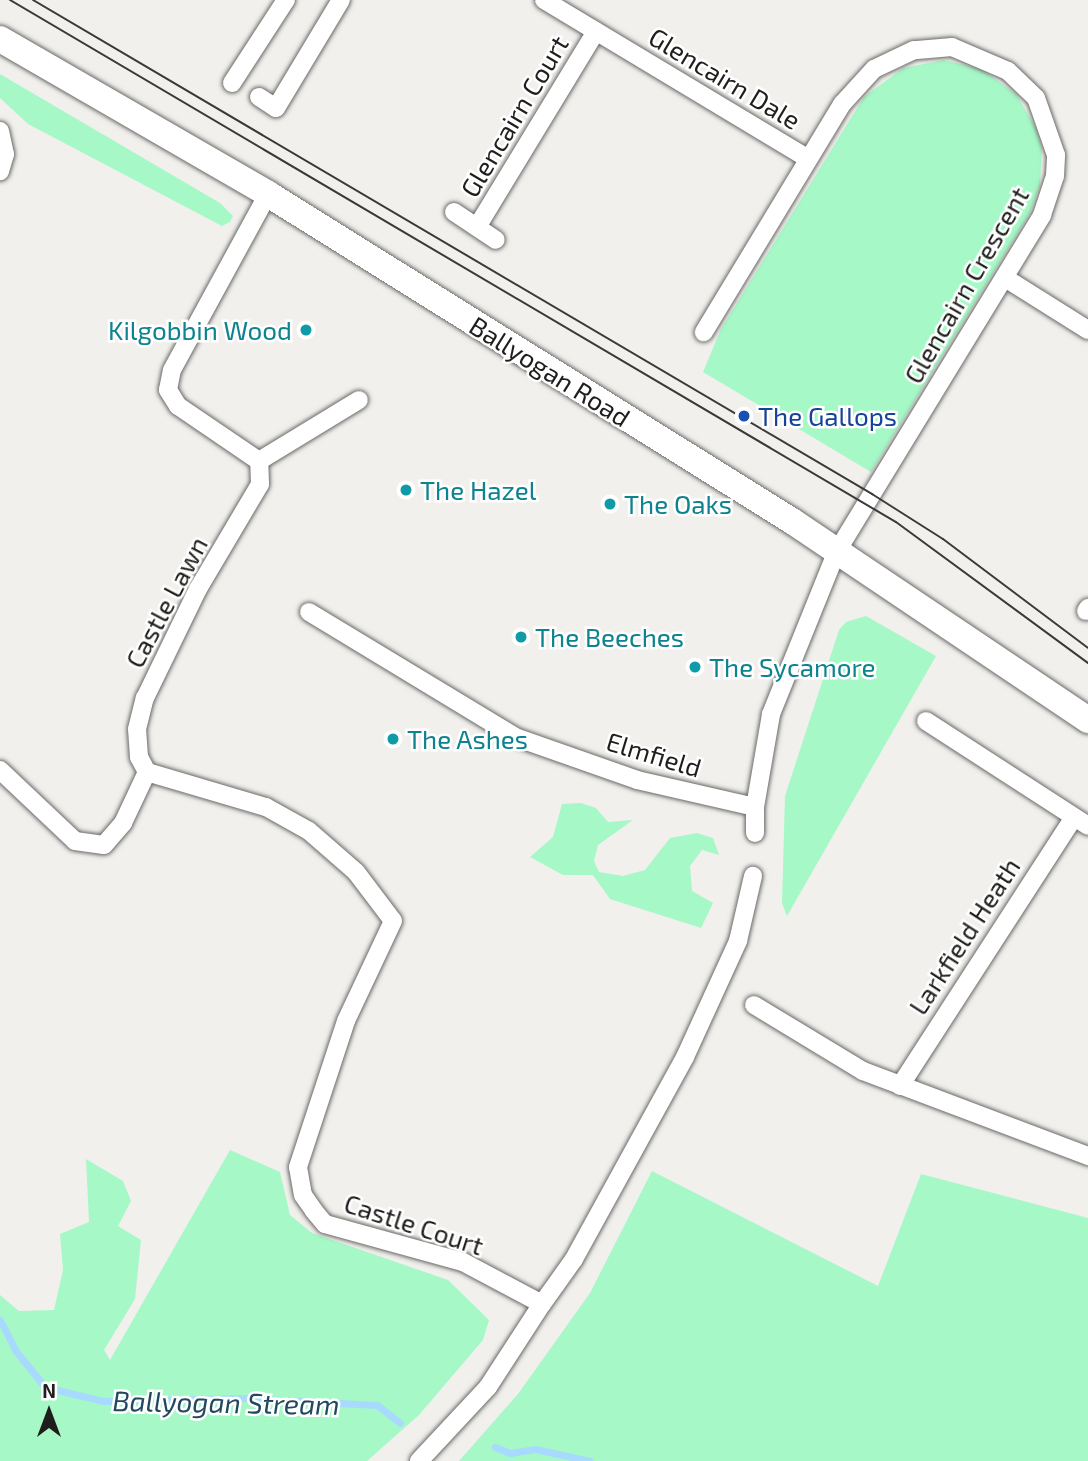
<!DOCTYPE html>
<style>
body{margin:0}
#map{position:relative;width:1088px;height:1461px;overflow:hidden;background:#f1f0ed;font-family:"Exo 2",sans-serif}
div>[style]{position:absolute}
.green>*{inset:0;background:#a6f8c7}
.stream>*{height:7px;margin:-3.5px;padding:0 3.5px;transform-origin:3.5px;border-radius:3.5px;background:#a7dafe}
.roads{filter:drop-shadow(0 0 2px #6a6967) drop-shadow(0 0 2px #6a6967)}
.street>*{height:18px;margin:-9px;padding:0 9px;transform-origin:9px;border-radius:9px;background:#fff}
.secondary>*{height:26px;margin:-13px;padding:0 13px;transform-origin:13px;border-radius:13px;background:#fff}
.tram>*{height:2px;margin:-1px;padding:0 1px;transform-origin:1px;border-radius:1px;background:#3a3938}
.dots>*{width:19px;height:19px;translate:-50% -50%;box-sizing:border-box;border:4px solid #fff;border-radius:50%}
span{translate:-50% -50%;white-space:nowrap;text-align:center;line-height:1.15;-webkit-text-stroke:5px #fff;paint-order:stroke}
.street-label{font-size:26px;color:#1f1e1d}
.culture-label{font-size:26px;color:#0d838f}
.right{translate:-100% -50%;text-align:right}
.left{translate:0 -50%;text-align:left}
.transit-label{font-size:26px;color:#164399}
.water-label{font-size:28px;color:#224860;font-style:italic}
.north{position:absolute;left:14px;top:1377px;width:70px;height:70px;-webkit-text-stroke:5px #fff;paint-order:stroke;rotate:0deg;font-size:19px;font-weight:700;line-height:28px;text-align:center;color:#1f1e1d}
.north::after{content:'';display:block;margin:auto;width:24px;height:32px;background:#1f1e1d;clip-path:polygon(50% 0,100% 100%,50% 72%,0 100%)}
</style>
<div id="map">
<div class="green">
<i style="clip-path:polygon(944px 60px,981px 69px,1016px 94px,1036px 128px,1042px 149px,1040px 185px,1030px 213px,871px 472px,703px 372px,721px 329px,864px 97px,903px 68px)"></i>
<i style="clip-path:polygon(0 74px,220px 203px,233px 216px,230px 222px,222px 226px,28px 124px,0 98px)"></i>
<i style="clip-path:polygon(866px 616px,936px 656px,787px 916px,782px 903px,785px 796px,839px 630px,846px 622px)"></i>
<i style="clip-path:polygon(581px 803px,596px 808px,608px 822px,633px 820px,598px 845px,594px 861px,599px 872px,623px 876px,645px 870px,670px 838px,697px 833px,713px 838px,719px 855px,702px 850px,690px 866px,692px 891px,713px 903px,701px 928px,610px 899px,593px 875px,563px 875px,530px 857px,553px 837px,562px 804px)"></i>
<i style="clip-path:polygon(230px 1150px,280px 1172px,290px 1215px,312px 1233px,448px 1280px,489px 1320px,483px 1340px,419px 1415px,367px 1461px,0 1461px,0 1295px,19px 1311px,54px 1310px,63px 1270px,60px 1234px,89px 1222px,86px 1159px,123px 1181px,131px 1201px,118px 1226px,141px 1240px,135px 1299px,104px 1350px,110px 1360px)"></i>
<i style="clip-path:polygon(652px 1171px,878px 1286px,921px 1174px,1088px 1218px,1088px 1461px,459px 1461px,518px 1394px,590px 1293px)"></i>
</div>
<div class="stream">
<i style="left:0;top:1320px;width:34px;rotate:63deg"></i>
<i style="left:15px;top:1350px;width:48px;rotate:51deg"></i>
<i style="left:45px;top:1387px;width:60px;rotate:13.6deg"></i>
<i style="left:103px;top:1401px;width:142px;rotate:-1.2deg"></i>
<i style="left:245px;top:1398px;width:132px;rotate:3deg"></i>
<i style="left:377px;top:1405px;width:29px;rotate:38deg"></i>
<i style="left:495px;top:1447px;width:16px;rotate:22deg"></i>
<i style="left:510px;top:1453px;width:25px;rotate:-9deg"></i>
<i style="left:535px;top:1449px;width:56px;rotate:12.3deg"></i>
</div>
<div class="roads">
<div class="street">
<i style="left:544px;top:0;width:307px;rotate:31deg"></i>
<i style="left:232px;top:83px;width:99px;rotate:-57deg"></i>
<i style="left:259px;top:97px;width:20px;rotate:33deg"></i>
<i style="left:276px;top:108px;width:126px;rotate:-59deg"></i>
<i style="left:0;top:131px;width:24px;rotate:78deg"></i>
<i style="left:5px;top:154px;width:18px;rotate:106deg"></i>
<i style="left:454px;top:212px;width:50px;rotate:33.7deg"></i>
<i style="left:477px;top:227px;width:229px;rotate:-58.7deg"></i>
<i style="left:1005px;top:278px;width:98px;rotate:32.1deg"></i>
<i style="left:259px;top:461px;width:117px;rotate:-31.4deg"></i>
<i style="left:1086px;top:611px;width:4px;rotate:-56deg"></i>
<i style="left:309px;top:612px;width:241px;rotate:31.2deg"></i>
<i style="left:515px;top:737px;width:129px;rotate:19.4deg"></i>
<i style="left:637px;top:780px;width:121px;rotate:12.9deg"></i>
<i style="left:755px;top:807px;width:94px;rotate:-80.2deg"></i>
<i style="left:771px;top:714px;width:174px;rotate:-68deg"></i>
<i style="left:836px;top:553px;width:396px;rotate:-58.6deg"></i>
<i style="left:1042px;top:215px;width:41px;rotate:-71.6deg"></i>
<i style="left:1055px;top:176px;width:21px;rotate:-87deg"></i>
<i style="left:1056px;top:155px;width:60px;rotate:-109.3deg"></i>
<i style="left:1036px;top:98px;width:39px;rotate:-136deg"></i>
<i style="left:1008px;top:71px;width:61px;rotate:-156.8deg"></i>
<i style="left:952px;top:47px;width:38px;rotate:175deg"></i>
<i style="left:914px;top:50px;width:44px;rotate:154.6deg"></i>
<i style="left:874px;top:69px;width:47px;rotate:132.4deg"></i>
<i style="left:842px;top:104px;width:267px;rotate:121.2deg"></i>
<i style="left:926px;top:721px;width:193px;rotate:32.9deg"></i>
<i style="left:0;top:770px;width:103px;rotate:43.4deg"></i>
<i style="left:75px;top:841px;width:29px;rotate:8deg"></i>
<i style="left:104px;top:845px;width:29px;rotate:-49deg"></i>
<i style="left:123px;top:823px;width:56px;rotate:-64.8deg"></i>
<i style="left:147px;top:772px;width:124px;rotate:16.4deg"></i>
<i style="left:266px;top:807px;width:49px;rotate:29.2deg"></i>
<i style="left:309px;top:831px;width:62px;rotate:41.1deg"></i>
<i style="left:356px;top:872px;width:61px;rotate:52.9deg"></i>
<i style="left:393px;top:921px;width:110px;rotate:115.2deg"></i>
<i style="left:346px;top:1021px;width:154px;rotate:108.2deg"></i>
<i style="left:298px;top:1167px;width:28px;rotate:80deg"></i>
<i style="left:303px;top:1195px;width:19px;rotate:55deg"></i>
<i style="left:314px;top:1211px;width:17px;rotate:50deg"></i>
<i style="left:325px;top:1224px;width:143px;rotate:15.4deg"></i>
<i style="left:463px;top:1262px;width:89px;rotate:28deg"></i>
<i style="left:542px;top:1304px;width:55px;rotate:-54.6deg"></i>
<i style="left:574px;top:1259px;width:230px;rotate:-61.2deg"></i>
<i style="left:685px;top:1057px;width:128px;rotate:-65.4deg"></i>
<i style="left:738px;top:941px;width:67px;rotate:-77deg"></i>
<i style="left:147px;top:772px;width:17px;rotate:-118deg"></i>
<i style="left:139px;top:757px;width:28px;rotate:-94deg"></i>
<i style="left:137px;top:729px;width:32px;rotate:-76deg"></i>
<i style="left:145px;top:698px;width:121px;rotate:-64.1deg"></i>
<i style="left:198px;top:589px;width:122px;rotate:-59.4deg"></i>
<i style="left:260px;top:484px;width:23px;rotate:-92deg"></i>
<i style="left:259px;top:461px;width:98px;rotate:-145.8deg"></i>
<i style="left:178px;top:406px;width:19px;rotate:-122deg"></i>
<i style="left:168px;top:390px;width:20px;rotate:-79deg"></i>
<i style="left:172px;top:370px;width:200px;rotate:-61.4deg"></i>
<i style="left:755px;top:807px;width:26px;rotate:90deg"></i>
<i style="left:754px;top:1005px;width:127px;rotate:31.2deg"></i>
<i style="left:863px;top:1071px;width:241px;rotate:20.7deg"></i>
<i style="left:900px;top:1086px;width:320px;rotate:-57.1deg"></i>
<i style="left:419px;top:1461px;width:101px;rotate:-47deg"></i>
<i style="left:488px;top:1387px;width:99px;rotate:-57deg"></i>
</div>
<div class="secondary">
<i style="left:0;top:39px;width:310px;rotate:30deg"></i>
<i style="left:268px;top:194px;width:618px;rotate:31.97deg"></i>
<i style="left:792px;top:521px;width:357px;rotate:33.9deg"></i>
</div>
</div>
<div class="tram">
<i style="left:10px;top:0;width:1028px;rotate:30.51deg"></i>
<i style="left:896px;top:522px;width:238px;rotate:36.3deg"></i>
<i style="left:33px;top:0;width:974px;rotate:30.49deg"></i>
<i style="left:872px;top:494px;width:84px;rotate:32.4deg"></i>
<i style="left:943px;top:539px;width:181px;rotate:36.9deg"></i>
</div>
<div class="dots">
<i style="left:306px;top:330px;background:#0f9aa8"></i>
<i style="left:744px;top:416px;background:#1a4fb4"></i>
<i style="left:406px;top:490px;background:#0f9aa8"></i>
<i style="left:610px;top:504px;background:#0f9aa8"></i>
<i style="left:521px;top:637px;background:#0f9aa8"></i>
<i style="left:695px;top:667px;background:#0f9aa8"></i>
<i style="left:393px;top:739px;background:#0f9aa8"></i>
</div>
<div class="street-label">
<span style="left:725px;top:78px;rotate:31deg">Glencairn Dale</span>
<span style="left:514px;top:116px;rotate:-59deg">Glencairn Court</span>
<span style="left:966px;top:285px;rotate:-60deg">Glencairn Crescent</span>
<span style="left:550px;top:371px;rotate:32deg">Ballyogan Road</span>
<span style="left:166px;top:602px;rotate:-62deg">Castle Lawn</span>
<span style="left:654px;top:754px;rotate:17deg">Elmfield</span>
<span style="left:964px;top:936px;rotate:-57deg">Larkfield Heath</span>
<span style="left:414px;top:1224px;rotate:18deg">Castle Court</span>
</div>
<div class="culture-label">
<span class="right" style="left:292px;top:330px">Kilgobbin Wood</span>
<span class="left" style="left:420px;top:490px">The Hazel</span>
<span class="left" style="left:624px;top:504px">The Oaks</span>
<span class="left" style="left:535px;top:637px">The Beeches</span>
<span class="left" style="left:709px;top:667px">The Sycamore</span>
<span class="left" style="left:407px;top:739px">The Ashes</span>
</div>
<div class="transit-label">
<span class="left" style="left:758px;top:416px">The Gallops</span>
</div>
<div class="water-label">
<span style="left:226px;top:1402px;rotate:1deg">Ballyogan Stream</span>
</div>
<div class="north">N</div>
</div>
